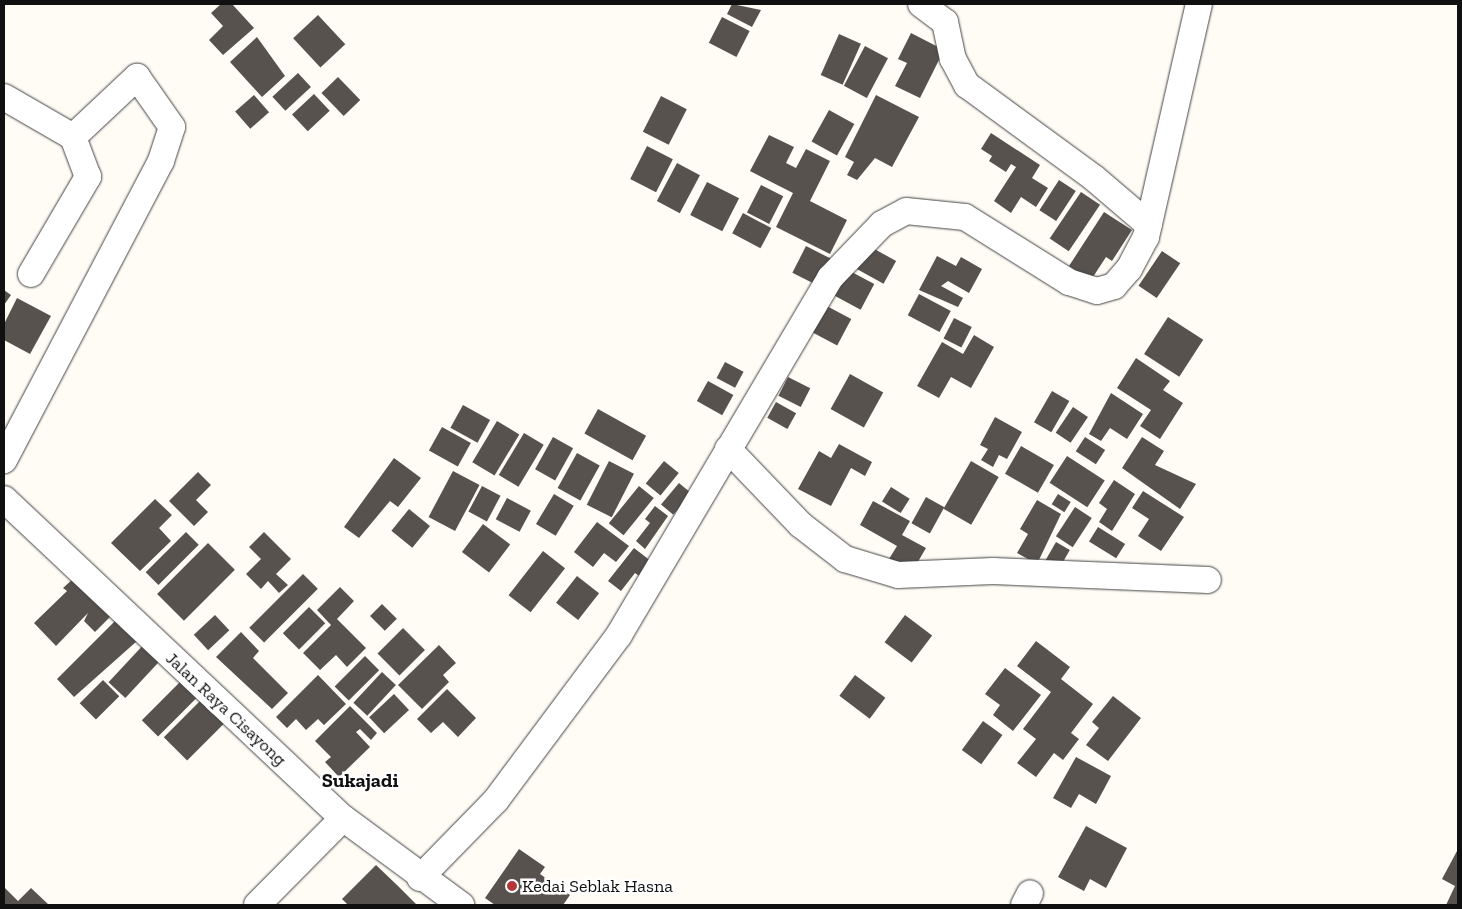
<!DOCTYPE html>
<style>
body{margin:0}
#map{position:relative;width:1462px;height:909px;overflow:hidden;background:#fefcf5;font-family:"Zilla Slab",serif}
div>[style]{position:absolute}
.building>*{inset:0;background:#58524e;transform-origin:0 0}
.roads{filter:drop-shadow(0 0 1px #434343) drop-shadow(0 0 1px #434343)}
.street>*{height:26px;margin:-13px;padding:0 13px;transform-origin:13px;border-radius:13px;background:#fff}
.dots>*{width:14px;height:14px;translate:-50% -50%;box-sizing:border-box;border:2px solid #fff;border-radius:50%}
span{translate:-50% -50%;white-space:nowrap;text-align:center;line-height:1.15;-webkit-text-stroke:5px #fff;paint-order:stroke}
.street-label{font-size:18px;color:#101010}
.poi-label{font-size:18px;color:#101010}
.left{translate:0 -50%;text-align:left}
.quarter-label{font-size:20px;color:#101010;font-weight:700}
.frame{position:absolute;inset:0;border:5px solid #101010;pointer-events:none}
</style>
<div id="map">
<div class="building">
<i style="clip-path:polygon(221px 4px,232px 4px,254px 28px,223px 55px,209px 40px,223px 26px,211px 13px)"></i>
<i style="clip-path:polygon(732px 4px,761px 10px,752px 27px,727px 14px)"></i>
<i style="left:318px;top:15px;width:40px;height:34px;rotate:47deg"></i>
<i style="left:722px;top:17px;width:31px;height:29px;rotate:27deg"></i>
<i style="clip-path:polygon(911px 33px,944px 50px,920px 98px,895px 86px,907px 63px,898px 59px)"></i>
<i style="left:839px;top:34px;width:24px;height:45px;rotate:24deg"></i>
<i style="clip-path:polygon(257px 37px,285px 76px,262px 97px,230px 62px)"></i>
<i style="left:865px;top:46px;width:26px;height:45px;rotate:28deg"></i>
<i style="left:298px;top:73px;width:19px;height:35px;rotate:47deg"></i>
<i style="left:338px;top:77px;width:32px;height:23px;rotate:46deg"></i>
<i style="left:314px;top:94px;width:23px;height:30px;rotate:47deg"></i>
<i style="left:254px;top:95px;width:23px;height:25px;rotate:49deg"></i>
<i style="clip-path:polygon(876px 95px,919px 117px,892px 167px,875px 158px,857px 180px,847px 175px,854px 162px,845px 157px)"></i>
<i style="left:661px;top:96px;width:29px;height:40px;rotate:27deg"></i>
<i style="left:829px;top:110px;width:29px;height:36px;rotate:29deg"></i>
<i style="clip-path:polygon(991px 133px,1040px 165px,1032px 178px,1048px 188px,1036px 207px,1021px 197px,1011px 213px,994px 201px,1016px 167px,1011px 164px,1006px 172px,989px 161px,992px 156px,981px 149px)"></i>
<i style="clip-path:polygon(769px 135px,794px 147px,786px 163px,796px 168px,806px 149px,830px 161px,810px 201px,847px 220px,830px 254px,776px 227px,793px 193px,750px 171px)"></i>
<i style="left:647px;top:146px;width:29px;height:37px;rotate:27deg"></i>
<i style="left:677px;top:163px;width:26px;height:43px;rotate:28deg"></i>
<i style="left:1059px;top:180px;width:20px;height:36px;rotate:33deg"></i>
<i style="left:707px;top:182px;width:36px;height:37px;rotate:27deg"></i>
<i style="left:761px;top:185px;width:25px;height:31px;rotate:27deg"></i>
<i style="left:1081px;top:192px;width:23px;height:56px;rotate:34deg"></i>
<i style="clip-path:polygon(1104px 212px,1132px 230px,1112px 261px,1106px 257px,1091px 280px,1069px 266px)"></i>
<i style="left:743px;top:213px;width:32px;height:23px;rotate:28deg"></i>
<i style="left:806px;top:246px;width:30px;height:30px;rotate:27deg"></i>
<i style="left:869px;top:246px;width:31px;height:26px;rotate:29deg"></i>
<i style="left:1162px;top:251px;width:22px;height:42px;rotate:34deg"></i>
<i style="clip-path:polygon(937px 256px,956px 266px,961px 257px,982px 269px,969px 293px,948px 281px,941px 286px,963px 298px,958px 307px,919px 290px)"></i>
<i style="left:846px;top:269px;width:32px;height:29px;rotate:28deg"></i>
<i style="clip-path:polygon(4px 290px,11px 295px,4px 305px)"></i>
<i style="left:919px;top:294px;width:36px;height:24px;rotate:28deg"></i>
<i style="clip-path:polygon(17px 298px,51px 316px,30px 354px,4px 340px,4px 324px)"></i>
<i style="left:823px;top:304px;width:32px;height:30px;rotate:28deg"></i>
<i style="left:1168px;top:317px;width:42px;height:44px;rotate:33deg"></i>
<i style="left:954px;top:318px;width:20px;height:23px;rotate:27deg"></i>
<i style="clip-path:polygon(974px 335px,994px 347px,971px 388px,951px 377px,939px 398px,917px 386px,942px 342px,963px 354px)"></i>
<i style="clip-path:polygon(1136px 358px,1170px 381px,1163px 390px,1183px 403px,1160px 439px,1140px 426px,1151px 410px,1117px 388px)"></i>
<i style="left:725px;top:362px;width:21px;height:18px;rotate:28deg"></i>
<i style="left:850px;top:374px;width:38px;height:40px;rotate:29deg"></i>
<i style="left:788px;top:377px;width:25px;height:21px;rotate:27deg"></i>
<i style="left:708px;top:381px;width:29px;height:23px;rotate:29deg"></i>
<i style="left:1052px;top:391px;width:20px;height:36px;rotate:30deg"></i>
<i style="clip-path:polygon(1111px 393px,1143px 414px,1127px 439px,1110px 428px,1101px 441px,1089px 434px)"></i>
<i style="left:776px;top:402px;width:23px;height:18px;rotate:29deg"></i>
<i style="left:463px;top:405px;width:31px;height:26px;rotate:29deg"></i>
<i style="left:1073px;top:407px;width:18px;height:31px;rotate:34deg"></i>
<i style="left:598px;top:409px;width:55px;height:28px;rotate:29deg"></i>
<i style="clip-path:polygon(995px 417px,1022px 432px,1007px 459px,999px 455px,993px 467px,981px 460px,988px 449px,980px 445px)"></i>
<i style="left:497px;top:421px;width:26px;height:48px;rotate:31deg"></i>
<i style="left:442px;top:427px;width:33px;height:27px;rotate:29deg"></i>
<i style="left:524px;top:433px;width:23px;height:49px;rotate:31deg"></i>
<i style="left:553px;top:437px;width:23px;height:37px;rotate:29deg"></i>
<i style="left:1085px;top:437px;width:24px;height:17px;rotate:33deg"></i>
<i style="clip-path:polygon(1142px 437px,1164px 451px,1155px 465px,1196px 484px,1180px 509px,1122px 468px)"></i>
<i style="clip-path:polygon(839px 444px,872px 462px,865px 476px,851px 468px,831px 506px,798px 489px,819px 451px,831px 458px)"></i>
<i style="left:1021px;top:446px;width:38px;height:32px;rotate:30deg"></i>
<i style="left:577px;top:453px;width:26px;height:40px;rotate:29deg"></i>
<i style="left:1067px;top:456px;width:45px;height:32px;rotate:33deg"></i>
<i style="clip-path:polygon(394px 458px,421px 478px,398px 507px,390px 501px,359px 538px,344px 527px)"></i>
<i style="left:609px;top:461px;width:28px;height:49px;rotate:27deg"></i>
<i style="left:664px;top:461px;width:19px;height:29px;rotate:39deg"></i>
<i style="left:971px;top:461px;width:32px;height:55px;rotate:30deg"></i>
<i style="left:453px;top:471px;width:30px;height:52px;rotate:28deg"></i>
<i style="clip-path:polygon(198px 472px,211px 485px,196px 500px,208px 512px,194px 526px,169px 501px)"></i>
<i style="clip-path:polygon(1114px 480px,1135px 494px,1112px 531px,1099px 522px,1107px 509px,1099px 503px)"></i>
<i style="left:679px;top:483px;width:16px;height:28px;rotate:40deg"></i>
<i style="left:482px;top:486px;width:21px;height:29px;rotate:28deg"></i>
<i style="left:639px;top:486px;width:19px;height:48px;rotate:39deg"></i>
<i style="left:891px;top:487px;width:22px;height:17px;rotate:32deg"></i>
<i style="clip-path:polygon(1143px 491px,1184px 517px,1161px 551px,1138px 536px,1149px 519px,1132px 508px)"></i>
<i style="left:554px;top:494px;width:23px;height:35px;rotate:31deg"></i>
<i style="left:1058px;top:494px;width:15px;height:12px;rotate:32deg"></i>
<i style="left:926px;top:497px;width:21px;height:30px;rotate:29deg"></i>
<i style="left:507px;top:498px;width:27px;height:24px;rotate:28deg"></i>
<i style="clip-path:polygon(155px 499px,172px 515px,159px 528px,171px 541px,140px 571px,111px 543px)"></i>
<i style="clip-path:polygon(1037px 500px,1061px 514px,1037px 564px,1017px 553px,1028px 534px,1020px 529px)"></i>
<i style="clip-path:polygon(873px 501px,910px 521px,902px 535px,926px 548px,912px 572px,889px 559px,897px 546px,860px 525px)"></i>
<i style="clip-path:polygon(655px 506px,668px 516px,645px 549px,636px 541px,650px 523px,645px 519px)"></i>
<i style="left:1075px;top:507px;width:20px;height:35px;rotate:33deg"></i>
<i style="left:409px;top:509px;width:27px;height:28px;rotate:39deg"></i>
<i style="clip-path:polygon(597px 522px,629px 546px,616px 562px,604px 553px,593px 567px,574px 552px)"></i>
<i style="left:483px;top:524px;width:34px;height:35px;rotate:37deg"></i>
<i style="left:1098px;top:527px;width:32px;height:17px;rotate:32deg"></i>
<i style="left:186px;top:532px;width:18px;height:57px;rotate:45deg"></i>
<i style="clip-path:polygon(264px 532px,291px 559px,276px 574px,288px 585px,279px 593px,268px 581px,261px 589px,246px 574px,261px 559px,249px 547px)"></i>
<i style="left:1056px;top:542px;width:16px;height:23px;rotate:30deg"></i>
<i style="left:208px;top:543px;width:38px;height:72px;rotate:45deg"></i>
<i style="clip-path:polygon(634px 548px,656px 565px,645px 580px,635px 573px,621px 591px,608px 581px)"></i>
<i style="left:543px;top:551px;width:28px;height:56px;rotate:38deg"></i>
<i style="left:303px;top:574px;width:21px;height:76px;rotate:45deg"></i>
<i style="left:577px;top:576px;width:28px;height:34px;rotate:38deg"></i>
<i style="clip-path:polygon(74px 578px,111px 616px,95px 632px,84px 621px,88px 613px,56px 646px,34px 623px,67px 591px,63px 588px)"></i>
<i style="clip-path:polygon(340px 587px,354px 601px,337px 619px,366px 648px,347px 667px,336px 655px,320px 670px,303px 653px,331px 625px,317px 610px)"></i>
<i style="left:382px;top:604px;width:21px;height:17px;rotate:45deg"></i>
<i style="left:309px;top:607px;width:23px;height:37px;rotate:45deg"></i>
<i style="left:215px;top:615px;width:21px;height:29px;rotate:47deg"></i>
<i style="left:905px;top:615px;width:34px;height:34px;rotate:37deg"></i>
<i style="clip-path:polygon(116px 620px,137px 641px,74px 697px,57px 679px)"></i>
<i style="left:403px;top:628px;width:31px;height:36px;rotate:45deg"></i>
<i style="clip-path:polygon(241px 632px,259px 651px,253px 658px,288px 693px,272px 709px,216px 657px)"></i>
<i style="clip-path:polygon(1036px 641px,1070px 667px,1061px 679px,1093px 704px,1071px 733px,1079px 739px,1063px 760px,1054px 753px,1036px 777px,1017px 763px,1036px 739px,1023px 729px,1051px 692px,1017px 666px)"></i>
<i style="left:146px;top:642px;width:23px;height:55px;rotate:43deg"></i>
<i style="clip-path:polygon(439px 645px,456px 663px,443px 675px,449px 682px,422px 709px,398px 685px)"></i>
<i style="left:365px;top:656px;width:20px;height:43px;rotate:45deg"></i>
<i style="clip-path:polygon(1005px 668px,1041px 695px,1013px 731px,993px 715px,1000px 705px,985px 694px)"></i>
<i style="left:382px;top:672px;width:19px;height:42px;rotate:43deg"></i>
<i style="clip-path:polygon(318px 675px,346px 704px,324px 725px,318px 719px,306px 730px,296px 719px,287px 728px,276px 717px)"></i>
<i style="left:855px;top:675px;width:38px;height:26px;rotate:37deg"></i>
<i style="left:103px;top:680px;width:23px;height:33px;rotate:45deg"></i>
<i style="left:180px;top:682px;width:23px;height:54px;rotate:45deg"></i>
<i style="clip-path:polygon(447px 689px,476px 718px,458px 737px,443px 722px,431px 733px,417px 719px)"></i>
<i style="left:394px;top:694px;width:22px;height:34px;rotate:47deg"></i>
<i style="clip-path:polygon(1113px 696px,1141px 718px,1108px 761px,1086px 745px,1099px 728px,1092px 722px)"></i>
<i style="left:202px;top:699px;width:33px;height:54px;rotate:45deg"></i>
<i style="clip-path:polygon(350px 706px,377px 733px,371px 740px,360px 729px,356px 732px,370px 747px,339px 777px,325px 762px,331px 757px,315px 741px)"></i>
<i style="left:983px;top:721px;width:24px;height:36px;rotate:36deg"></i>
<i style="clip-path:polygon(1076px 757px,1111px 776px,1096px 804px,1079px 794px,1071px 808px,1053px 798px)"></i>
<i style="clip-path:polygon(1086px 826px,1127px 848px,1106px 888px,1090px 879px,1084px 891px,1058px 877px)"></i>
<i style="clip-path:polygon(519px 849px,545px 867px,540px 874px,570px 895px,563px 905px,495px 905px,485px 898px)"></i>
<i style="clip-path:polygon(1457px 851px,1458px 905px,1446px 905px,1455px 886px,1442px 879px)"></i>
<i style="clip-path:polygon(376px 865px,398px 886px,417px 905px,348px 905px,342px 899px)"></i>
<i style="clip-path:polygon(4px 887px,18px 901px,31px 888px,49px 905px,4px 905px)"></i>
</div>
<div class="roads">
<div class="street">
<i style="left:921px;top:4px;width:30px;rotate:37deg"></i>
<i style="left:945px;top:22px;width:38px;rotate:78deg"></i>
<i style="left:953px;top:59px;width:30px;rotate:62deg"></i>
<i style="left:967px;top:85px;width:157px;rotate:36.2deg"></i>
<i style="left:1094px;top:178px;width:72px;rotate:40.5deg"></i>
<i style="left:4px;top:97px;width:80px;rotate:30.1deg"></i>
<i style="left:73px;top:137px;width:88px;rotate:-43.2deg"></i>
<i style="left:137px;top:77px;width:61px;rotate:55deg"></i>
<i style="left:172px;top:127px;width:36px;rotate:108deg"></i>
<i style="left:161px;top:161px;width:338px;rotate:117.7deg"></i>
<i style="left:31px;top:274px;width:113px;rotate:-59.6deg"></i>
<i style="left:88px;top:177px;width:43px;rotate:-110.6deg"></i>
<i style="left:728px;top:449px;width:105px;rotate:46.2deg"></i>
<i style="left:801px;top:525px;width:56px;rotate:37.7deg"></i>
<i style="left:845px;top:559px;width:55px;rotate:16.8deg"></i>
<i style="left:898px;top:575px;width:95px;rotate:-2.4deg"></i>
<i style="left:993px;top:571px;width:215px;rotate:2.4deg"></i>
<i style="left:4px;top:499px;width:465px;rotate:43.3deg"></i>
<i style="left:343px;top:818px;width:147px;rotate:36.4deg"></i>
<i style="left:420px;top:878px;width:109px;rotate:-45.7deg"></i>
<i style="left:496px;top:800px;width:206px;rotate:-53.3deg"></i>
<i style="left:619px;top:635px;width:415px;rotate:-59.4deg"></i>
<i style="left:830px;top:278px;width:75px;rotate:-46.1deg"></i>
<i style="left:882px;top:224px;width:27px;rotate:-28deg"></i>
<i style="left:906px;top:211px;width:59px;rotate:5.8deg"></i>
<i style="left:965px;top:217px;width:123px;rotate:32deg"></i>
<i style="left:1069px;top:282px;width:29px;rotate:18deg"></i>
<i style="left:1097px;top:291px;width:18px;rotate:-16deg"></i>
<i style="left:1114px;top:286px;width:23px;rotate:-49deg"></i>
<i style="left:1129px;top:269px;width:36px;rotate:-62deg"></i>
<i style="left:1146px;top:237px;width:239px;rotate:-77.2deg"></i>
<i style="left:257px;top:905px;width:122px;rotate:-45.3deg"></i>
<i style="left:1024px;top:905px;width:13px;rotate:-63deg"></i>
</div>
</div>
<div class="dots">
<i style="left:512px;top:886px;background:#b3363a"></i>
</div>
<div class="street-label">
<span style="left:226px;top:709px;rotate:43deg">Jalan Raya Cisayong</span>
</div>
<div class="poi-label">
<span class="left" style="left:522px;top:886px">Kedai Seblak Hasna</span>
</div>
<div class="quarter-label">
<span style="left:360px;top:780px">Sukajadi</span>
</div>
<div class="frame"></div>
</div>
